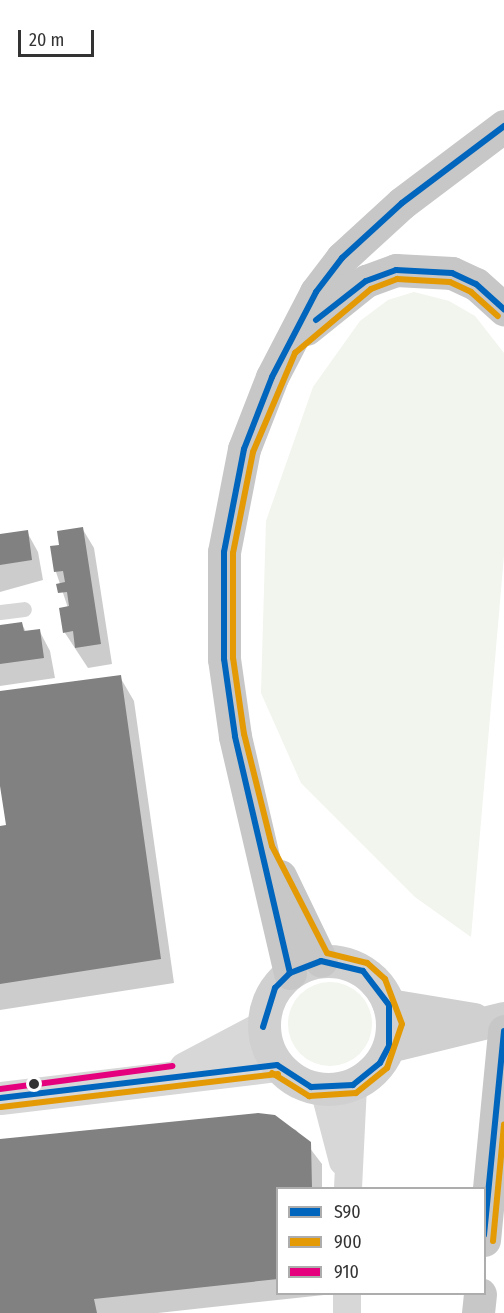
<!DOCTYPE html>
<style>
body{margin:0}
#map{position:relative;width:504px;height:1313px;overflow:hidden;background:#fff;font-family:"Fira Sans Condensed",sans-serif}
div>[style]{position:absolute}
.green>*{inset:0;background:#f1f5ed}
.round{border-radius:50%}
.shadow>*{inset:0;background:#0003}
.building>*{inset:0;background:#818181}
.service>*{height:15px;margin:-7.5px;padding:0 7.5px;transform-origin:7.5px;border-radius:7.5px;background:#d7d7d7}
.minor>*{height:28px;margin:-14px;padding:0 14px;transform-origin:14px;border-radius:14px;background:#d7d7d7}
.tertiary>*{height:33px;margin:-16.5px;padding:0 16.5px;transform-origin:16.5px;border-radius:16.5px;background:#d7d7d7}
.secondary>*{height:33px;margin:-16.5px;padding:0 16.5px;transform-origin:16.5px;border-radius:16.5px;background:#d0d0d0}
.secondary>.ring{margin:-16.5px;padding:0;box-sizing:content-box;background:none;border:33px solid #d0d0d0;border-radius:50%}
.trunk>*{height:33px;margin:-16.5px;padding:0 16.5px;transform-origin:16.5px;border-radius:16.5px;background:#c7c7c7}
.bus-1>*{height:6px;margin:-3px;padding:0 3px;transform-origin:3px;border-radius:3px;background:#0065bd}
.bus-2>*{height:6px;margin:-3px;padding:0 3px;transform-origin:3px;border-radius:3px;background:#e39a05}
.bus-3>*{height:6px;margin:-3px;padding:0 3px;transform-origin:3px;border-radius:3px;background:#e5007d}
.dots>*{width:16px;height:16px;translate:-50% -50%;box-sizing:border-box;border:3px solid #fff;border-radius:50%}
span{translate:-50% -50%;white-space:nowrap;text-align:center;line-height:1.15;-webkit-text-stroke:6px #fff;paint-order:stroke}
.legend{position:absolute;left:276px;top:1187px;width:210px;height:108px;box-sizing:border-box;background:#fff;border:2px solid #adadad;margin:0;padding:8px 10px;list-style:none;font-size:18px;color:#333}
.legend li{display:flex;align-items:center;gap:12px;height:30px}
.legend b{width:30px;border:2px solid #adadad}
.scale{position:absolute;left:18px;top:30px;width:76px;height:27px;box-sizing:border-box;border:3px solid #333;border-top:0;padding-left:8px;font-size:18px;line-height:21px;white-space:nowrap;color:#333;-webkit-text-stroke:4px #fff;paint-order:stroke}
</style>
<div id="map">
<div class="green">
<i style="clip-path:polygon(414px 292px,449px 301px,475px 316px,504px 353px,504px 555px,471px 937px,415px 897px,301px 783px,261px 693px,266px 521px,313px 387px,360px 321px,388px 300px)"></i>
<i class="round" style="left:288px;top:982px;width:84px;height:84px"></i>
</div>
<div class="shadow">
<i style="clip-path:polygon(82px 528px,94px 548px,112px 664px,88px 668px,65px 633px,68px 608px,56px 572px,61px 546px)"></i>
<i style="clip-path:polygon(27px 532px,38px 552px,43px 580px,0 592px,0 536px)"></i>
<i style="clip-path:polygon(22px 624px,26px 632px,39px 630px,50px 651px,55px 678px,0 686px,0 627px)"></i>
<i style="clip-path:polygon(120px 677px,134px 701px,174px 983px,0 1010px,0 827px,8px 827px,0 776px,0 693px)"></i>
<i style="clip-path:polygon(257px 1114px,296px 1130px,322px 1164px,322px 1188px,278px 1188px,278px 1294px,324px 1295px,158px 1313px,0 1313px,0 1140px)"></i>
</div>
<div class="building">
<i style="clip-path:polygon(83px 527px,101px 644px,75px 648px,73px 631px,63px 633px,59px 608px,69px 606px,67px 592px,58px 593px,56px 584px,65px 582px,63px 571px,54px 572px,50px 546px,59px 545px,57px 531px)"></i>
<i style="clip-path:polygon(28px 530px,32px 560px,0 565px,0 534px)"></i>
<i style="clip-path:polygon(22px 622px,24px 631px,40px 629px,44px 658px,0 664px,0 625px)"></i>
<i style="clip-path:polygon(121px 675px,161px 959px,0 984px,0 826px,6px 825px,0 786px,0 691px)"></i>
<i style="clip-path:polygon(258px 1113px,275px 1115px,311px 1142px,312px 1188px,278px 1188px,278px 1279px,94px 1299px,97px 1313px,0 1313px,0 1139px)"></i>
</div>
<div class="service">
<i style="left:0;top:612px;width:24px;rotate:-7deg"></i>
</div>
<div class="minor">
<i style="left:324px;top:1089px;width:75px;rotate:75.4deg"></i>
<i style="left:348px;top:1188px;width:103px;rotate:-87.2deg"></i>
<i style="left:347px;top:1313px;width:19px;rotate:-90deg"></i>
</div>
<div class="tertiary">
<i style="left:185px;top:1068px;width:88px;rotate:-27.7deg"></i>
<i style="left:0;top:1098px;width:279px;rotate:-6.8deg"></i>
</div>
<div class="secondary">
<i class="ring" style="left:264px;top:961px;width:95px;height:95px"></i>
<i style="left:389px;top:1005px;width:86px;rotate:9.4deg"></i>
<i style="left:389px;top:1046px;width:118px;rotate:-13.7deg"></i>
</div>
<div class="trunk">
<i style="left:306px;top:329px;width:77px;rotate:-38.7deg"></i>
<i style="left:366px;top:281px;width:32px;rotate:-20deg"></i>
<i style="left:396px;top:270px;width:56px;rotate:3.1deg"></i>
<i style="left:452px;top:273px;width:26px;rotate:25deg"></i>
<i style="left:476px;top:284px;width:38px;rotate:42deg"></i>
<i style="left:280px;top:876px;width:94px;rotate:64.2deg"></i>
<i style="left:290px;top:973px;width:243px;rotate:-103.1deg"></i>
<i style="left:235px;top:736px;width:78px;rotate:-98.1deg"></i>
<i style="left:224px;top:659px;width:107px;rotate:-90deg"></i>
<i style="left:224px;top:552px;width:105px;rotate:-79deg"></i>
<i style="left:244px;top:449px;width:77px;rotate:-68.7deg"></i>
<i style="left:272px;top:377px;width:96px;rotate:-62.6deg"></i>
<i style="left:316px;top:292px;width:43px;rotate:-52.6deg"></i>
<i style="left:342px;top:258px;width:81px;rotate:-42.5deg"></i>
<i style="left:402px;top:203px;width:128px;rotate:-37deg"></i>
<i style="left:484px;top:1240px;width:210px;rotate:-84.5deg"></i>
<i style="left:478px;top:1313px;width:19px;rotate:-84deg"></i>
</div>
<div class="bus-1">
<i style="left:316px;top:320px;width:63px;rotate:-38deg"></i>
<i style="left:366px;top:281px;width:32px;rotate:-20deg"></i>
<i style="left:396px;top:270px;width:56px;rotate:3.1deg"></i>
<i style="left:452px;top:273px;width:26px;rotate:25deg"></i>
<i style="left:476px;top:284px;width:38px;rotate:42deg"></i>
<i style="left:290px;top:973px;width:243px;rotate:-103.1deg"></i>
<i style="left:235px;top:736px;width:78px;rotate:-98.1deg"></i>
<i style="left:224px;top:659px;width:107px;rotate:-90deg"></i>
<i style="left:224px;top:552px;width:105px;rotate:-79deg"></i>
<i style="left:244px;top:449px;width:77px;rotate:-68.7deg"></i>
<i style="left:272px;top:377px;width:96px;rotate:-62.6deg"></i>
<i style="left:316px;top:292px;width:43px;rotate:-52.6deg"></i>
<i style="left:342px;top:258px;width:81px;rotate:-42.5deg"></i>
<i style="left:402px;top:203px;width:128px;rotate:-37deg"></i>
<i style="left:263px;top:1027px;width:41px;rotate:-72.9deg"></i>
<i style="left:275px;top:988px;width:21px;rotate:-45deg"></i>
<i style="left:290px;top:973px;width:33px;rotate:-21deg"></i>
<i style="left:321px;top:961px;width:43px;rotate:13.4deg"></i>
<i style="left:363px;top:971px;width:43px;rotate:52.6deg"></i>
<i style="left:389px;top:1005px;width:41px;rotate:90deg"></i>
<i style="left:389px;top:1046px;width:19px;rotate:118deg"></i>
<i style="left:380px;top:1063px;width:35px;rotate:141deg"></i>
<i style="left:353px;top:1085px;width:42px;rotate:177.3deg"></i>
<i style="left:311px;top:1087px;width:40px;rotate:-147.1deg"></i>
<i style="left:0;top:1098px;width:279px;rotate:-6.8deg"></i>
<i style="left:484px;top:1235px;width:205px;rotate:-84.4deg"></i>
</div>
<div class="bus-2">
<i style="left:272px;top:1073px;width:44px;rotate:31.9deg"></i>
<i style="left:309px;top:1096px;width:47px;rotate:-3.7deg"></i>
<i style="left:356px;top:1093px;width:40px;rotate:-39deg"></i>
<i style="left:387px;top:1068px;width:46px;rotate:-71.2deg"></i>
<i style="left:402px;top:1024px;width:48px;rotate:-110.7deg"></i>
<i style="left:385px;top:979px;width:24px;rotate:-138deg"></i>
<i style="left:367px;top:963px;width:41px;rotate:-166deg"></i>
<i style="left:327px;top:953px;width:120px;rotate:-117.2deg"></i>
<i style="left:272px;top:846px;width:115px;rotate:-104deg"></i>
<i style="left:244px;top:734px;width:77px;rotate:-98.2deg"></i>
<i style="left:233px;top:658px;width:105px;rotate:-90deg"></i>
<i style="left:233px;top:553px;width:103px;rotate:-78.8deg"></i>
<i style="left:253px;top:452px;width:108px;rotate:-67deg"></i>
<i style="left:295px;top:353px;width:99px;rotate:-40.1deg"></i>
<i style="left:371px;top:289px;width:28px;rotate:-21deg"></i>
<i style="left:397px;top:279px;width:53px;rotate:3.2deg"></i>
<i style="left:450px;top:282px;width:23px;rotate:25deg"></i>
<i style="left:471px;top:292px;width:36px;rotate:42deg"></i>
<i style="left:1px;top:1107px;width:279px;rotate:-6.8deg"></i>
<i style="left:493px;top:1241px;width:117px;rotate:-84.6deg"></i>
</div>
<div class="bus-3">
<i style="left:0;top:1089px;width:174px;rotate:-7.6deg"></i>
</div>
<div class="dots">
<i style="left:34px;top:1084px;background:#333"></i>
</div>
<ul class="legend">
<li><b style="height:8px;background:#0065bd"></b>S90</li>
<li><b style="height:8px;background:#e39a05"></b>900</li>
<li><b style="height:8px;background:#e5007d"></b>910</li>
</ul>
<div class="scale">20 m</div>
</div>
